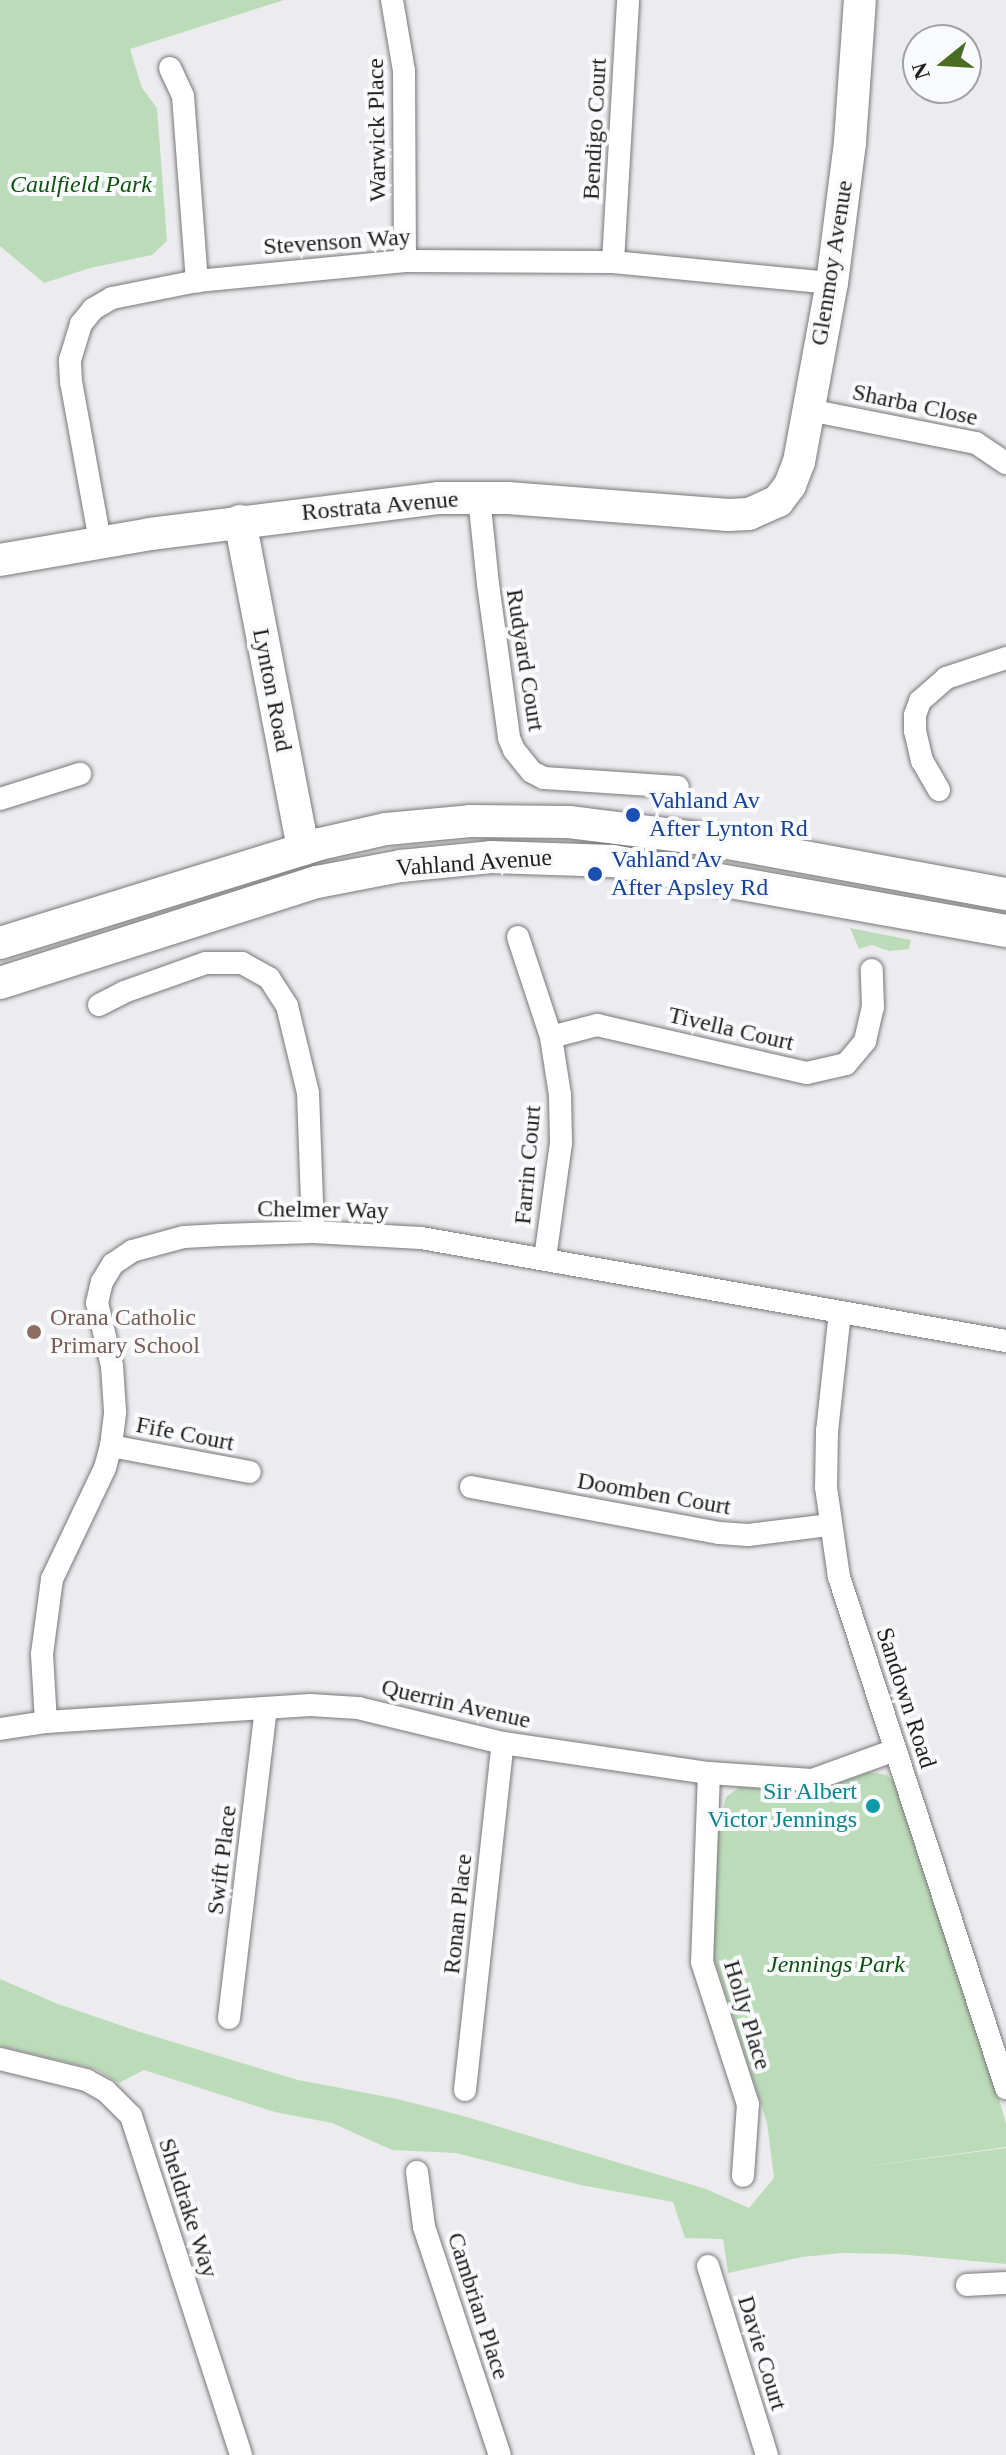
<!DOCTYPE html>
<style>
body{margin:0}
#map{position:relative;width:1006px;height:2455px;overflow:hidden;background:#ececef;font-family:"Times New Roman",serif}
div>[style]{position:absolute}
.green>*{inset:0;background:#bcdbb9}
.roads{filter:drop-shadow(0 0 2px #78787a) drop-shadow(0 0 2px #78787a)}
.street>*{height:22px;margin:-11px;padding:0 11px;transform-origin:11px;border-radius:11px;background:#fff}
.secondary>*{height:32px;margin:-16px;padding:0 16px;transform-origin:16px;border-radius:16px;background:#fff}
.dots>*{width:22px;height:22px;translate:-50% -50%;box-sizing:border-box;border:4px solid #f9fafc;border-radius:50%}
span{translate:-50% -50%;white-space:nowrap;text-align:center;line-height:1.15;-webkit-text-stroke:8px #f9fafc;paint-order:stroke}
.street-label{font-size:24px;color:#1f1f1f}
.park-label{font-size:24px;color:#0f5311;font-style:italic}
.transit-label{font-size:24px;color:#164399}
.left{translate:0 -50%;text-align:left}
.education-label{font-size:24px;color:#785e54}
.culture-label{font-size:24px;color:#0d838f}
.right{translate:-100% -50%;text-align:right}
.north{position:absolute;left:902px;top:24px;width:80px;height:80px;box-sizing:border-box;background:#f9fafc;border:2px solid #a2a2a4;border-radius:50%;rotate:252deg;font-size:22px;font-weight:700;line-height:32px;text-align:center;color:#1f1f1f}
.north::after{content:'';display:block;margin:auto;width:28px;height:36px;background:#4b6c23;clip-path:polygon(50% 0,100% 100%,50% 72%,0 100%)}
</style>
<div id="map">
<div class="green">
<i style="clip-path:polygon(0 0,284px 0,130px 49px,142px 88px,157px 108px,167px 241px,152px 255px,90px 268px,44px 283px,0 246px)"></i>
<i style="clip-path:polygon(850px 928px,911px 940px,909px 949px,889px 951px,872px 945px,859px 949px)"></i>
<i style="clip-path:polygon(869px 1772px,887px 1775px,900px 1788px,1000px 2102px,1006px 2124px,1006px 2147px,839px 2170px,1006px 2148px,1006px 2264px,897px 2254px,843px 2253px,802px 2257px,728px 2273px,723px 2239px,685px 2238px,673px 2202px,581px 2185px,456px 2153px,392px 2150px,332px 2123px,275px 2112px,144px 2070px,119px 2083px,95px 2069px,0 2046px,0 1979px,58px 2004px,140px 2032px,298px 2080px,393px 2098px,460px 2115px,706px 2189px,749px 2208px,774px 2178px,767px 2123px,714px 1958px,711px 1912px,717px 1833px,726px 1797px,740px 1787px,812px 1792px)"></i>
</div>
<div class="roads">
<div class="street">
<i style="left:392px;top:0;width:72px;rotate:80.4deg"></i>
<i style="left:404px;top:71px;width:190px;rotate:89.7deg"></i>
<i style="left:170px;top:68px;width:31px;rotate:65deg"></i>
<i style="left:183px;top:96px;width:186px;rotate:85.7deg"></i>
<i style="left:613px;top:262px;width:262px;rotate:-86.7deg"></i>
<i style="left:809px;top:410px;width:170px;rotate:11.2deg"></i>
<i style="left:976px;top:443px;width:36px;rotate:34deg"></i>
<i style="left:479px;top:497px;width:87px;rotate:84.1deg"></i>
<i style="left:488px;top:584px;width:155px;rotate:82.2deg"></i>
<i style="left:509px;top:738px;width:13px;rotate:67deg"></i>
<i style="left:514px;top:750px;width:28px;rotate:51deg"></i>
<i style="left:532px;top:772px;width:13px;rotate:27deg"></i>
<i style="left:544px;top:778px;width:134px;rotate:3.8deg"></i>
<i style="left:100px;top:541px;width:162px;rotate:-100.3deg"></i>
<i style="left:71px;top:382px;width:22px;rotate:-93deg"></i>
<i style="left:70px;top:360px;width:38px;rotate:-73deg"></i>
<i style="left:81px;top:324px;width:19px;rotate:-51deg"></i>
<i style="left:93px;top:309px;width:22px;rotate:-30deg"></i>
<i style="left:112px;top:298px;width:87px;rotate:-11.3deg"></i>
<i style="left:197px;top:281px;width:209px;rotate:-5.5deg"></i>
<i style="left:405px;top:261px;width:208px;rotate:0.3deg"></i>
<i style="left:613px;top:262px;width:220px;rotate:5.5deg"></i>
<i style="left:939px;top:790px;width:34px;rotate:-120deg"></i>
<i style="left:922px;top:761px;width:31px;rotate:-103deg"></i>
<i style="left:915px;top:731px;width:16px;rotate:-90deg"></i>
<i style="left:915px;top:715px;width:15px;rotate:-70deg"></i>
<i style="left:920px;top:701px;width:35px;rotate:-41deg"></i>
<i style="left:946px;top:678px;width:63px;rotate:-18.4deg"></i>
<i style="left:0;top:799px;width:84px;rotate:-17.4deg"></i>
<i style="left:518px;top:937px;width:105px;rotate:71.7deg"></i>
<i style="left:551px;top:1037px;width:59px;rotate:81.2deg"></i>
<i style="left:560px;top:1095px;width:48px;rotate:88.8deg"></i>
<i style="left:561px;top:1143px;width:117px;rotate:97.9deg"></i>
<i style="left:99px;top:1005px;width:28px;rotate:-27deg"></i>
<i style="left:124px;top:992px;width:87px;rotate:-19.5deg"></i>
<i style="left:206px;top:963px;width:36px"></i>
<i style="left:242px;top:963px;width:31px;rotate:29deg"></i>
<i style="left:269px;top:978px;width:33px;rotate:57deg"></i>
<i style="left:287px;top:1006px;width:89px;rotate:76.4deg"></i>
<i style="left:308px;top:1093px;width:139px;rotate:87.9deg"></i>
<i style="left:551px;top:1037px;width:48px;rotate:-14.6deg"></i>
<i style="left:597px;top:1025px;width:215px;rotate:12.9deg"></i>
<i style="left:807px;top:1073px;width:40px;rotate:-13deg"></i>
<i style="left:846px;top:1064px;width:30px;rotate:-50deg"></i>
<i style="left:865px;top:1041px;width:35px;rotate:-77deg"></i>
<i style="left:873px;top:1007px;width:37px;rotate:-92deg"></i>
<i style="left:840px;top:1312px;width:120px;rotate:96.2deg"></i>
<i style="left:827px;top:1431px;width:56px;rotate:91deg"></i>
<i style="left:826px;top:1487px;width:91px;rotate:81.8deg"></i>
<i style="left:839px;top:1577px;width:538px;rotate:71.9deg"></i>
<i style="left:111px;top:1446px;width:141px;rotate:10.6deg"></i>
<i style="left:471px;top:1487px;width:253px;rotate:10.5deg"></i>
<i style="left:720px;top:1533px;width:28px;rotate:4deg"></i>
<i style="left:748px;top:1535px;width:83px;rotate:-7deg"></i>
<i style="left:46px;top:1722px;width:68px;rotate:-93.4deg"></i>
<i style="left:42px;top:1654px;width:76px;rotate:-82.4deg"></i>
<i style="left:52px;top:1579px;width:123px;rotate:-64.5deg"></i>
<i style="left:105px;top:1468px;width:23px;rotate:-75deg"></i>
<i style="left:111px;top:1446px;width:35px;rotate:-83deg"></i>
<i style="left:115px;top:1411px;width:45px;rotate:-93.8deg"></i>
<i style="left:112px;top:1366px;width:65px;rotate:-103.4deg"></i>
<i style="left:97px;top:1303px;width:22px;rotate:-77deg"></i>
<i style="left:102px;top:1282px;width:21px;rotate:-59deg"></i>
<i style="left:113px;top:1264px;width:23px;rotate:-34deg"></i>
<i style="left:132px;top:1251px;width:54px;rotate:-15.1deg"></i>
<i style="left:184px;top:1237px;width:37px;rotate:-3deg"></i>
<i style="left:221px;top:1235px;width:92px;rotate:-1.9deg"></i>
<i style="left:313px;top:1232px;width:108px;rotate:3.2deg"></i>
<i style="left:421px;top:1238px;width:594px;rotate:9.99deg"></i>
<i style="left:0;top:1729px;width:47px;rotate:-8.7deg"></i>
<i style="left:46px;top:1722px;width:265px;rotate:-3.7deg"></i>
<i style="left:310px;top:1705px;width:48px;rotate:3.6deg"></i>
<i style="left:358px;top:1708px;width:149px;rotate:13.6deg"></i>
<i style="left:503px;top:1743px;width:208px;rotate:8.3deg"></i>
<i style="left:709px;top:1773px;width:103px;rotate:3.9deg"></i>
<i style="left:812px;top:1780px;width:88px;rotate:-19.9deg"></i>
<i style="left:709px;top:1773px;width:189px;rotate:92.1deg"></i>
<i style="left:702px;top:1962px;width:149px;rotate:72.1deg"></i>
<i style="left:748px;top:2104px;width:72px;rotate:94deg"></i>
<i style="left:229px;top:2018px;width:312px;rotate:-83.2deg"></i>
<i style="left:0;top:2059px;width:89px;rotate:13.7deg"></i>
<i style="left:86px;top:2080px;width:23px;rotate:29deg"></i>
<i style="left:106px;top:2091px;width:35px;rotate:45deg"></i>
<i style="left:131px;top:2116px;width:356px;rotate:72deg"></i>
<i style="left:465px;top:2090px;width:349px;rotate:-83.8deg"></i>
<i style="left:417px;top:2172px;width:55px;rotate:82.7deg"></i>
<i style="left:424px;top:2227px;width:240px;rotate:71.6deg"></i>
<i style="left:708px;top:2266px;width:198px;rotate:72.7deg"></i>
<i style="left:967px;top:2285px;width:39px;rotate:-3deg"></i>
</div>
<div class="secondary">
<i style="left:240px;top:521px;width:334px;rotate:79.1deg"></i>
<i style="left:0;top:560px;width:152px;rotate:-9.8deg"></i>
<i style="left:150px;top:534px;width:290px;rotate:-7.1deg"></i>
<i style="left:438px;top:498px;width:70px"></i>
<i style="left:508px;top:498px;width:221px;rotate:4.4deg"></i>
<i style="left:728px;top:515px;width:21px;rotate:-3deg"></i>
<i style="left:749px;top:514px;width:32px;rotate:-24deg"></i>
<i style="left:778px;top:501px;width:20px;rotate:-53deg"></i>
<i style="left:790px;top:485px;width:25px;rotate:-69deg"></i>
<i style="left:799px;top:462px;width:182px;rotate:-79.6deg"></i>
<i style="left:832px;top:283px;width:142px;rotate:-82.7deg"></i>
<i style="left:850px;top:142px;width:142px;rotate:-86deg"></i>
<i style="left:0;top:943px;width:335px;rotate:-17.2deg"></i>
<i style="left:320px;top:844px;width:68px;rotate:-12.8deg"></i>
<i style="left:386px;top:829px;width:84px;rotate:-5.4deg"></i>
<i style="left:470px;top:821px;width:99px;rotate:0.6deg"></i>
<i style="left:569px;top:822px;width:138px;rotate:7.1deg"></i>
<i style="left:706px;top:839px;width:305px;rotate:10.4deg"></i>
<i style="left:0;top:983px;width:333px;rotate:-17.7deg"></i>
<i style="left:317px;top:882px;width:86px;rotate:-10.8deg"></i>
<i style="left:401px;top:866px;width:90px;rotate:-5.7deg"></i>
<i style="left:491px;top:857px;width:122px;rotate:1.9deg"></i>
<i style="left:613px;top:861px;width:399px;rotate:10.1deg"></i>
</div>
</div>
<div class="dots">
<i style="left:633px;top:815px;background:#1a4fb4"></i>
<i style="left:595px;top:874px;background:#1a4fb4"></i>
<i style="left:34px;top:1332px;background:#8d6e63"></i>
<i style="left:873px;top:1806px;background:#0f9aa8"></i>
</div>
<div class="street-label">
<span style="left:595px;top:129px;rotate:-87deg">Bendigo Court</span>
<span style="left:377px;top:130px;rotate:-91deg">Warwick Place</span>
<span style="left:337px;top:242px;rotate:-4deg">Stevenson Way</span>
<span style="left:832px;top:263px;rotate:-81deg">Glenmoy Avenue</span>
<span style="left:915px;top:405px;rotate:12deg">Sharba Close</span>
<span style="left:380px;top:506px;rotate:-5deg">Rostrata Avenue</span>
<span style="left:525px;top:660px;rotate:81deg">Rudyard Court</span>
<span style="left:272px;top:690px;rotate:79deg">Lynton Road</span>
<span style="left:474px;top:863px;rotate:-4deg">Vahland Avenue</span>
<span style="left:731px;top:1029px;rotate:13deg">Tivella Court</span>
<span style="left:528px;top:1165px;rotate:-85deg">Farrin Court</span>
<span style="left:323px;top:1210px;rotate:1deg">Chelmer Way</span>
<span style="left:185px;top:1434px;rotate:11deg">Fife Court</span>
<span style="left:654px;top:1494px;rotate:10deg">Doomben Court</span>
<span style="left:906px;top:1698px;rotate:72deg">Sandown Road</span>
<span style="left:456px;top:1704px;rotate:13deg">Querrin Avenue</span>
<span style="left:222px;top:1860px;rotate:-83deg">Swift Place</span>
<span style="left:458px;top:1914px;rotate:-84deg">Ronan Place</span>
<span style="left:747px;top:2015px;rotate:73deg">Holly Place</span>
<span style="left:188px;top:2208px;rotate:72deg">Sheldrake Way</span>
<span style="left:478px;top:2306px;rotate:72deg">Cambrian Place</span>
<span style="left:762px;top:2353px;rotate:73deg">Davie Court</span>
</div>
<div class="park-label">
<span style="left:81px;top:185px">Caulfield Park</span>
<span style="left:836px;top:1965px">Jennings Park</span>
</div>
<div class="transit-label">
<span class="left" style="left:649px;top:815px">Vahland Av<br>After Lynton Rd</span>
<span class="left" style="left:611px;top:874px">Vahland Av<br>After Apsley Rd</span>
</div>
<div class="education-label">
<span class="left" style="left:50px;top:1332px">Orana Catholic<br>Primary School</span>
</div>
<div class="culture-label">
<span class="right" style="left:857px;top:1806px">Sir Albert<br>Victor Jennings</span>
</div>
<div class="north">N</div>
</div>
